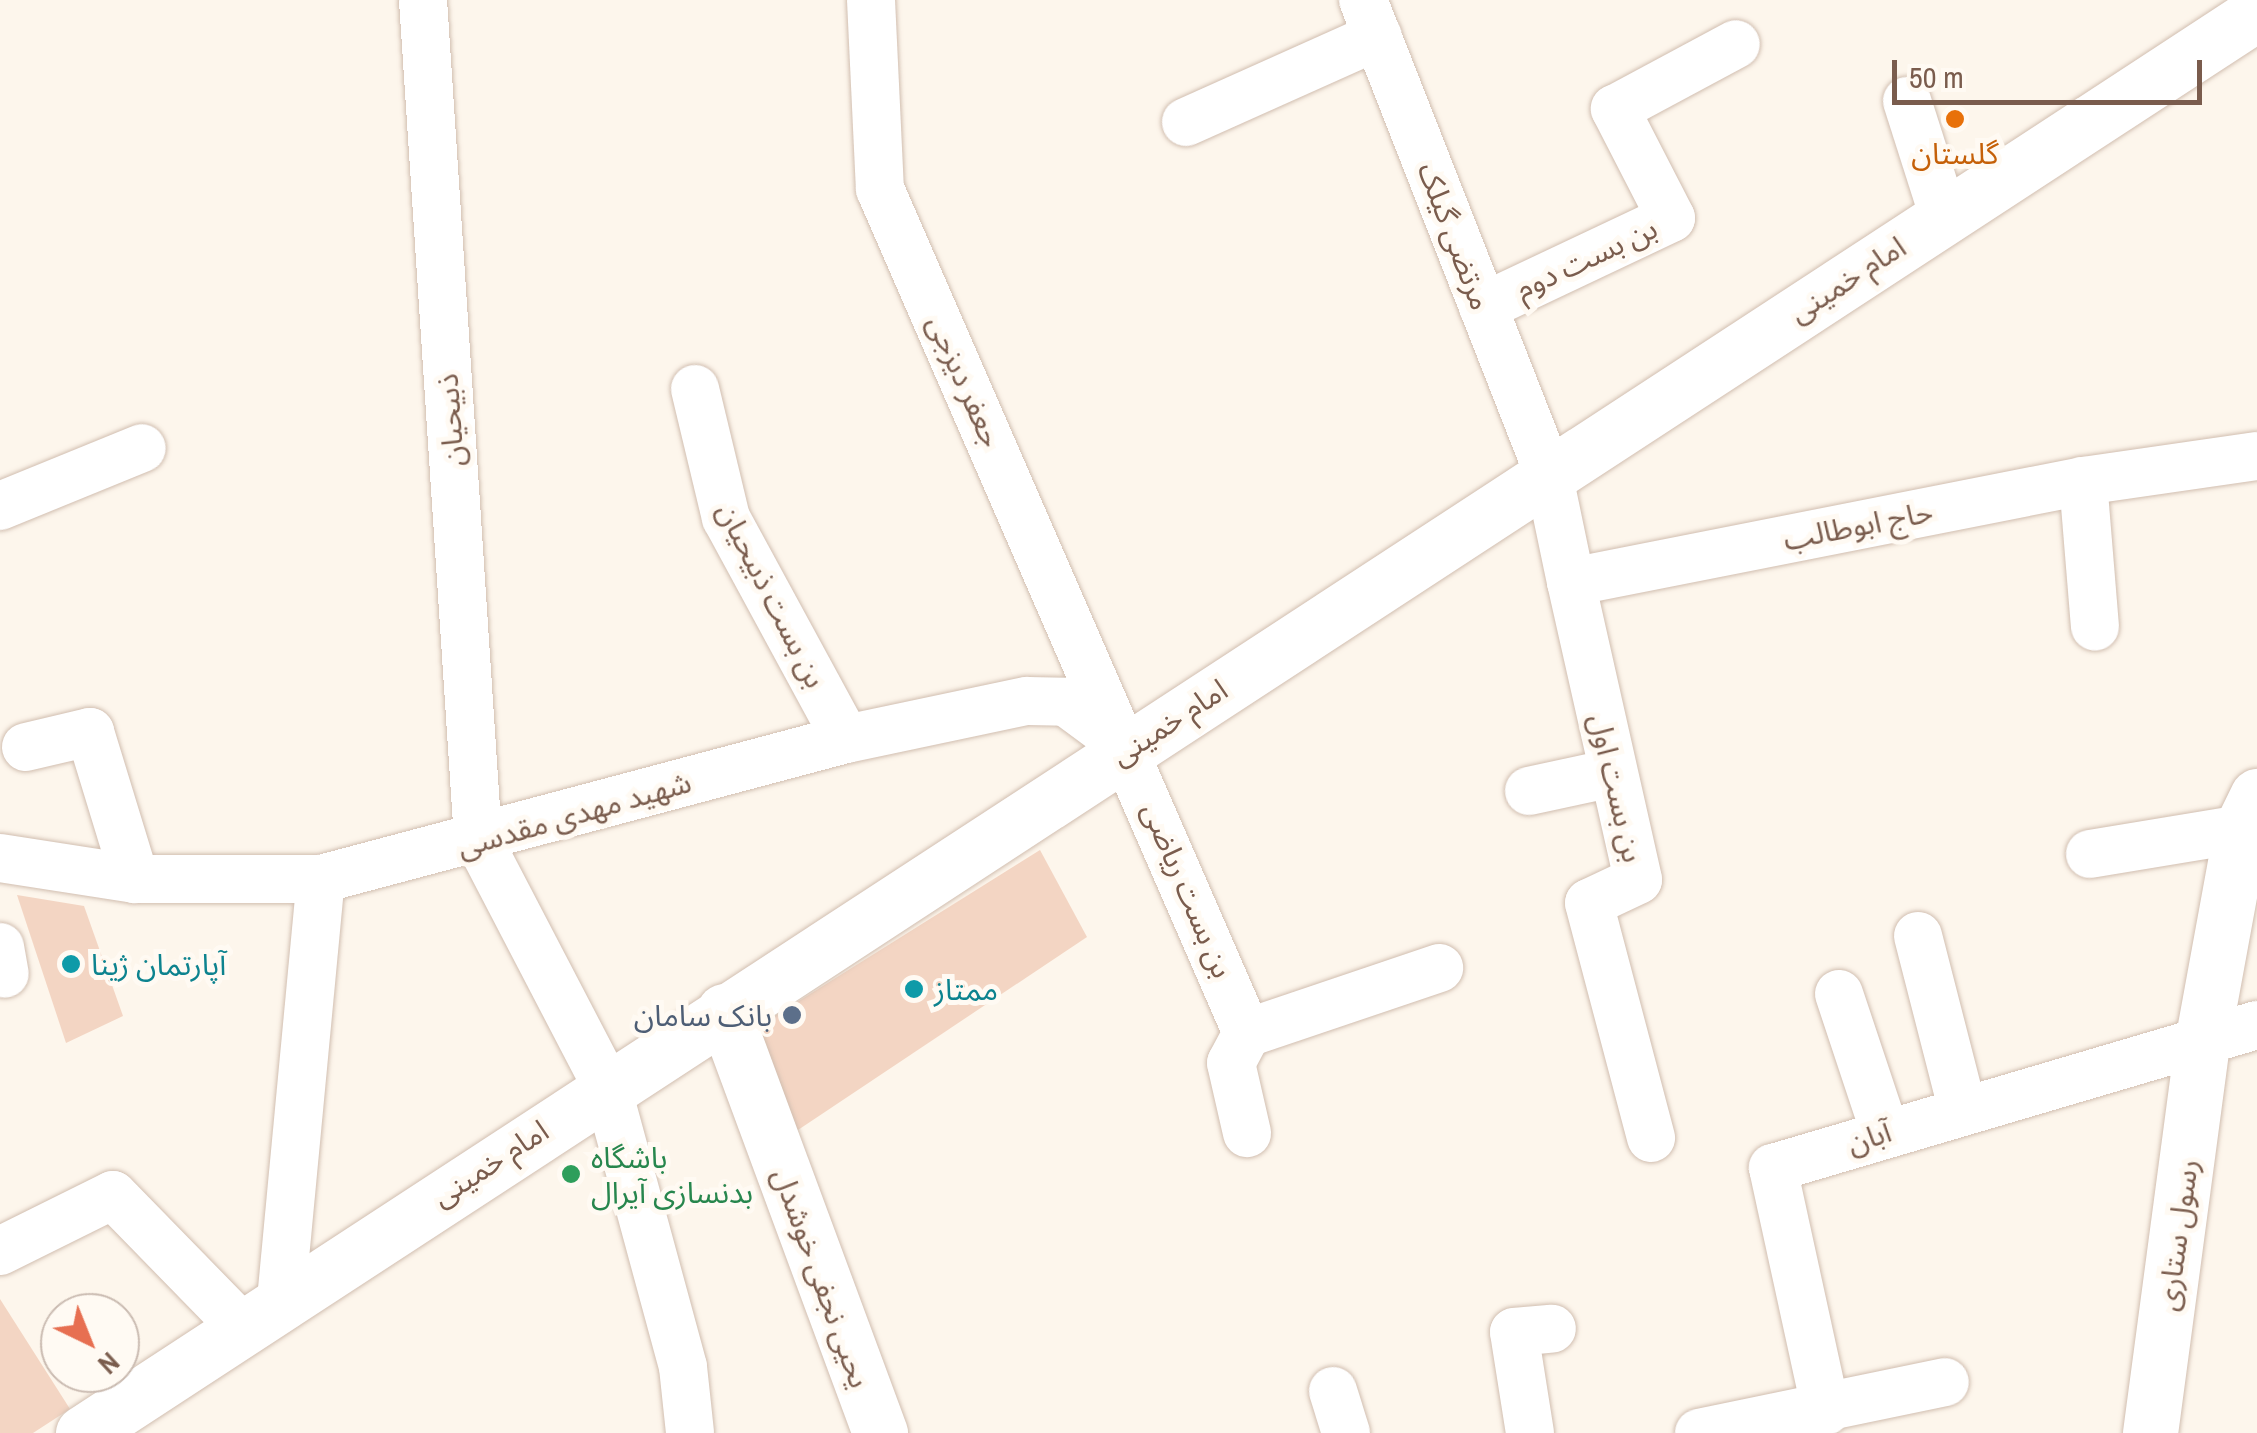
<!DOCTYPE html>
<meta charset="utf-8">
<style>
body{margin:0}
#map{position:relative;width:2257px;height:1433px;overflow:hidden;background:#fdf6ec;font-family:"Archivo Narrow","Noto Sans Arabic",sans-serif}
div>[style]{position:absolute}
.building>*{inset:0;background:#f3d5c3}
.roads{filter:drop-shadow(0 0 2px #d1beb0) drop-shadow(0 0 2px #d1beb0)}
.street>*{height:48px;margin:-24px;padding:0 24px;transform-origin:24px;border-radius:24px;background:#fff}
.secondary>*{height:55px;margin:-27.5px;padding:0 27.5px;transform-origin:27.5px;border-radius:27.5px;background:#fff}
.dots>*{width:28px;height:28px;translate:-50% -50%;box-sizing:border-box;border:5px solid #fffaf3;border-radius:50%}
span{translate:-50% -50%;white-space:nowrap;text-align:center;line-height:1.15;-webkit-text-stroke:10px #fffaf3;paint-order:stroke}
.food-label{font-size:30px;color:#c56008}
.street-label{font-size:30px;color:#7a5c4d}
.culture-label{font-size:30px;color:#0d838f}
.left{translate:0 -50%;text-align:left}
.service-label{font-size:30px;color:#4e5e75}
.right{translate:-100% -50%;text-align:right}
.leisure-label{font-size:30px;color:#27864d}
.north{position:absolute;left:40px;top:1293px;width:100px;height:100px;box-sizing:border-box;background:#fffaf3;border:2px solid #cabbb1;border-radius:50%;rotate:137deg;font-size:28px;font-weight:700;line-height:40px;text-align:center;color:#7a5c4d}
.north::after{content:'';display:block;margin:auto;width:35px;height:45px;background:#e76f51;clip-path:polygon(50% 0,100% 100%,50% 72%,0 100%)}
.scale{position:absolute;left:1892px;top:60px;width:310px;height:45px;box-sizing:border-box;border:5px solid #7a5c4d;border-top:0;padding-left:12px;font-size:30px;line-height:35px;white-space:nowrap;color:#7a5c4d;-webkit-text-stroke:8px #fffaf3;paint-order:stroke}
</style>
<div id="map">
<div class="building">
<i style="clip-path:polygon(1040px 850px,1087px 937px,774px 1146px,735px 1041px)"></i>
<i style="clip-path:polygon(17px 895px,84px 906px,123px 1016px,66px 1043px)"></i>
<i style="clip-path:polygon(0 1299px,70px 1409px,33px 1433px,0 1433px)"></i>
</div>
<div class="roads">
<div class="street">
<i style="left:423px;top:0;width:841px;rotate:86.25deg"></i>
<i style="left:478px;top:839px;width:280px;rotate:62.5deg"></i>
<i style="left:607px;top:1087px;width:290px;rotate:74.8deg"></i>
<i style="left:683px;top:1367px;width:66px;rotate:83.9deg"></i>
<i style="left:871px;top:0;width:189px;rotate:87.3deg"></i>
<i style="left:880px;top:189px;width:920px;rotate:66.5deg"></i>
<i style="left:1247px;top:1033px;width:203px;rotate:-18.7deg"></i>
<i style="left:1363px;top:0;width:507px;rotate:68.6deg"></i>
<i style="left:1548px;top:472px;width:112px;rotate:78.2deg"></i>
<i style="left:1571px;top:582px;width:522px;rotate:-11.16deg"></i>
<i style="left:2083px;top:481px;width:176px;rotate:-8.2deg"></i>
<i style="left:1907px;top:101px;width:122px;rotate:72.3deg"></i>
<i style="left:1186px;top:122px;width:210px;rotate:-24.1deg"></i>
<i style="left:1483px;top:307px;width:208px;rotate:-25.3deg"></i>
<i style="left:1671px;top:218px;width:123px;rotate:-117.2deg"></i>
<i style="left:1615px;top:109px;width:137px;rotate:-28.2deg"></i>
<i style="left:695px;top:389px;width:133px;rotate:76.5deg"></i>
<i style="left:726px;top:518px;width:251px;rotate:61.5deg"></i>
<i style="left:2083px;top:481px;width:146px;rotate:85.3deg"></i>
<i style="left:0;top:506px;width:153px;rotate:-22.2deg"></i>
<i style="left:1571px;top:582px;width:305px;rotate:77.3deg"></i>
<i style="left:1638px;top:880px;width:54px;rotate:154.9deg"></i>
<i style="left:1589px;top:903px;width:243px;rotate:75.2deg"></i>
<i style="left:26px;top:747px;width:66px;rotate:-13.2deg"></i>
<i style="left:90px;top:732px;width:154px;rotate:73deg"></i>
<i style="left:1529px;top:791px;width:85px;rotate:-12.2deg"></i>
<i style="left:2090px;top:854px;width:153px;rotate:-9.4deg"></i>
<i style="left:0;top:858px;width:137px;rotate:8.8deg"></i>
<i style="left:135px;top:879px;width:186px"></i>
<i style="left:321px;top:879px;width:543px;rotate:-14.93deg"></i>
<i style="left:846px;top:739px;width:185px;rotate:-11.9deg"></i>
<i style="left:1027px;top:701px;width:39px;rotate:1deg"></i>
<i style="left:1066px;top:702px;width:74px;rotate:36.3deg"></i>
<i style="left:1918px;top:936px;width:177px;rotate:75.6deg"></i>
<i style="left:0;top:947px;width:27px;rotate:80deg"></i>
<i style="left:1839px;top:994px;width:145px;rotate:71.6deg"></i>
<i style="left:1247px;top:1033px;width:34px;rotate:118deg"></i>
<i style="left:1231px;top:1063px;width:72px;rotate:77.1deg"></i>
<i style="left:0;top:1251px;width:126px;rotate:-26.4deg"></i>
<i style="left:113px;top:1195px;width:183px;rotate:45.7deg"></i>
<i style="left:281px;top:1300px;width:423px;rotate:-84.6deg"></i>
<i style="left:1333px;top:1391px;width:44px;rotate:72.8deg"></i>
<i style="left:1826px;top:1411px;width:249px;rotate:-102.3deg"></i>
<i style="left:1773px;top:1168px;width:505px;rotate:-16.46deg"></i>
<i style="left:1530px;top:1433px;width:102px;rotate:-99deg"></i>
<i style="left:1514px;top:1332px;width:38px;rotate:-5deg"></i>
<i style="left:1699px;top:1433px;width:251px;rotate:-11.7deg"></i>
</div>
<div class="secondary">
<i style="left:724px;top:1011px;width:450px;rotate:69.7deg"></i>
<i style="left:83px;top:1433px;width:2597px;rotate:-33.15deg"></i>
<i style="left:2150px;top:1433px;width:400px;rotate:-82.4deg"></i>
<i style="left:2203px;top:1037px;width:211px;rotate:-79.6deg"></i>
<i style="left:2241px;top:829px;width:37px;rotate:-64deg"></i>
</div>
</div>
<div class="dots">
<i style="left:1955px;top:119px;background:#e8710a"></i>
<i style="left:71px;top:964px;background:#0f9aa8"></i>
<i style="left:914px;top:989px;background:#0f9aa8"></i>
<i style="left:792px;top:1015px;background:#5c6f8a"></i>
<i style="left:571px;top:1174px;background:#2e9e5b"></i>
</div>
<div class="food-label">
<span style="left:1955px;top:153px">گلستان</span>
</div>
<div class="street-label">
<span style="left:1455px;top:236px;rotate:69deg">مرتضی گیلک</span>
<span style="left:1586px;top:258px;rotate:-25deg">بن بست دوم</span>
<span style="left:1847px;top:279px;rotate:-33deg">امام خمینی</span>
<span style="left:965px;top:381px;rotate:66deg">جعفر دیزجی</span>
<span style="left:450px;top:420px;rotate:-94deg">ذبیحیان</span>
<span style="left:1858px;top:525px;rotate:-11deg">حاج ابوطالب</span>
<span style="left:772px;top:595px;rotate:63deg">بن بست ذبیحیان</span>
<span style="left:1169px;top:722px;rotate:-33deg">امام خمینی</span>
<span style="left:1617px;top:788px;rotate:77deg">بن بست اول</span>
<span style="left:574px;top:814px;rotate:-16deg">شهید مهدی مقدسی</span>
<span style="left:1188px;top:890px;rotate:67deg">بن بست ریاضی</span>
<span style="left:1869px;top:1137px;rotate:-18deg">آبان</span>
<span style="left:490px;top:1163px;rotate:-33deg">امام خمینی</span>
<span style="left:2177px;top:1235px;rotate:-82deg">رسول ستاری</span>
<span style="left:822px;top:1278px;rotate:70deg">یحیی نجفی خوشدل</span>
</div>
<div class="culture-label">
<span class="left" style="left:91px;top:964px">آپارتمان ژینا</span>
<span class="left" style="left:934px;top:989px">ممتاز</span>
</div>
<div class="service-label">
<span class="right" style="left:772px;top:1015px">بانک سامان</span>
</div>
<div class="leisure-label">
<span class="left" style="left:591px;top:1174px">باشگاه<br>بدنسازی آیرال</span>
</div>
<div class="north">N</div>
<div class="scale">50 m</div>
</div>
